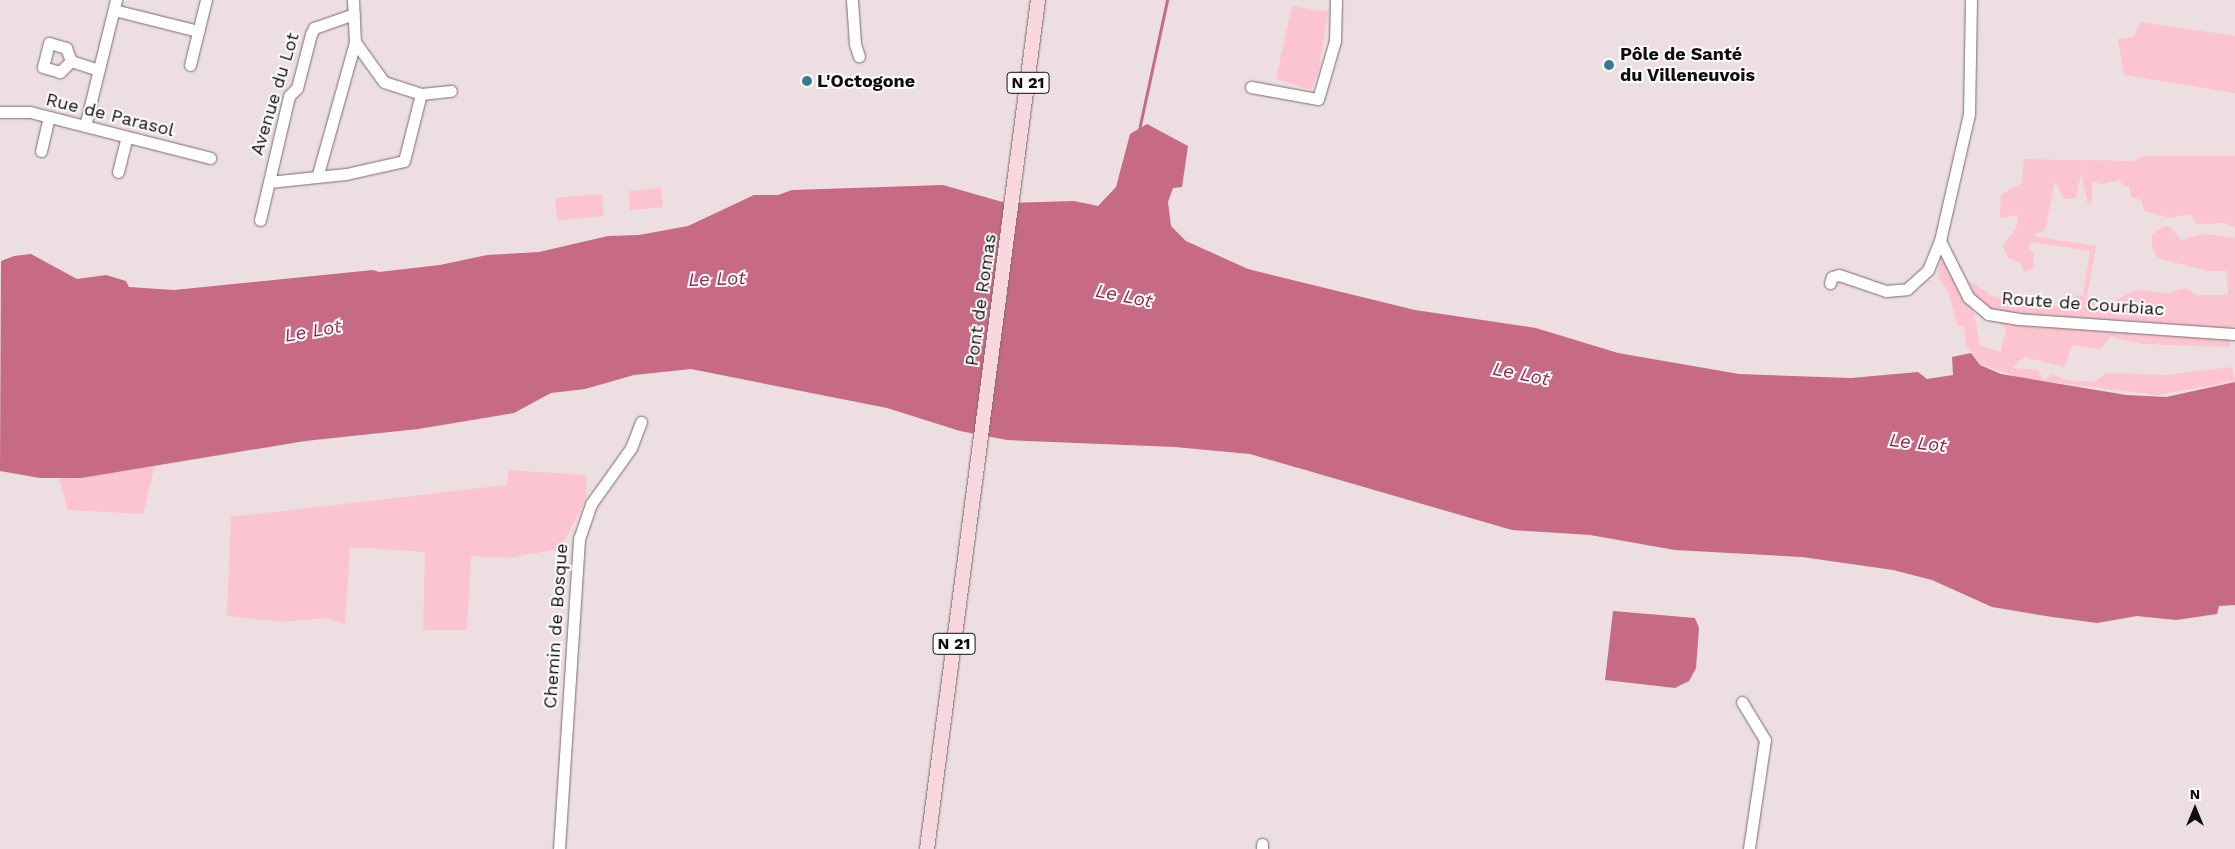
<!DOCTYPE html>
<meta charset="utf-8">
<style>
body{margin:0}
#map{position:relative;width:2235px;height:849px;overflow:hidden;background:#eddee1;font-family:"Work Sans",sans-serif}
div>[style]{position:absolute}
.green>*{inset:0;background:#fcc3d0;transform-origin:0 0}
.water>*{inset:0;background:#c76a85}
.stream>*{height:2.5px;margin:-1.25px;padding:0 1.25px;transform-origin:1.25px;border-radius:1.25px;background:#c76a85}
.roads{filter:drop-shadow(0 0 1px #786c6e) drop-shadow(0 0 1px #786c6e)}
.minor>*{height:11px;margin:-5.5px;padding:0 5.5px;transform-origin:5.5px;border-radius:5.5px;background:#fff}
.major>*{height:14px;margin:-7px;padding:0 7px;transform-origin:7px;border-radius:7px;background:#f9d7df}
.dots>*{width:14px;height:14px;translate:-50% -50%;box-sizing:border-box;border:2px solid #fff;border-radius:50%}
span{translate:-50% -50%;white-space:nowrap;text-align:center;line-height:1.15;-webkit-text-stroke:4px #fff;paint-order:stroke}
.shield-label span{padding:1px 4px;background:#fff;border:1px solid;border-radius:4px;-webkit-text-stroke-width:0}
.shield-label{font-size:16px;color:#110c0d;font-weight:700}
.poi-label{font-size:18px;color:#110c0d;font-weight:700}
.left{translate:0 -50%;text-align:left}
.street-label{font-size:18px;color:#110c0d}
.water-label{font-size:19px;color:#94234d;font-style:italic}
.north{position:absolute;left:2170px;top:784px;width:50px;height:50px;-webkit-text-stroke:4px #fff;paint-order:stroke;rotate:0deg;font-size:14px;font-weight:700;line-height:20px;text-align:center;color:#110c0d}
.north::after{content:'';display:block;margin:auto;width:18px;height:22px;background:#110c0d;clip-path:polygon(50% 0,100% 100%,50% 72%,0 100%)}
</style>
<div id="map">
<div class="green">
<i style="clip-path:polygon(1292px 6px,1328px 12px,1319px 69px,1311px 90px,1276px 79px)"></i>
<i style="clip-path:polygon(2140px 22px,2235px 36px,2235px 93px,2124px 75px,2118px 39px,2134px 37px)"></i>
<i style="clip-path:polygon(2143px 156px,2235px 156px,2235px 228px,2225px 223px,2197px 224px,2190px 214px,2171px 218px,2144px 211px,2141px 200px,2131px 197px,2129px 186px,2123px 186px,2120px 180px,2101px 184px,2092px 181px,2092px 201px,2088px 205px,2081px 173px,2076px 198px,2064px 199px,2055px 182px,2045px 230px,2033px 236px,2096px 246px,2087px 296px,2083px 295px,2090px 251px,2032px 242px,2027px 248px,2034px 253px,2033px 268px,2024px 272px,2021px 263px,2007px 257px,2003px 245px,2016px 229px,2018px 215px,2000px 218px,2001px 195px,2022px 183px,2024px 159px,2134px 161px)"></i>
<i style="left:661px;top:188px;width:19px;height:33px;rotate:84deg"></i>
<i style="left:602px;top:194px;width:22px;height:47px;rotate:85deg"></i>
<i style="clip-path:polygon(2165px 226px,2171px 228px,2181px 240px,2202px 234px,2235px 238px,2235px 326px,2230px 326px,2230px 347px,2142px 344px,2111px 337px,2100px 349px,2072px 345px,2065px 367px,2024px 357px,2012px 368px,2038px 370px,2044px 380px,2052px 374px,2066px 380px,2094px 382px,2107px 373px,2166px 375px,2232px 367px,2235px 381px,2157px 395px,2020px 378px,1980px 364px,1966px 344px,1964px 327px,1957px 325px,1949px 293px,1938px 277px,1941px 251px,1974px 314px,1980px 346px,2001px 352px,2006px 329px,1980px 304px,1968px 280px,1992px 296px,2067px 308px,2076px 295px,2111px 302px,2137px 290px,2166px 293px,2186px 288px,2196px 295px,2228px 295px,2227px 271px,2208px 271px,2157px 258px,2152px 246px,2152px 234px)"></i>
<i style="clip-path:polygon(155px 464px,143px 514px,68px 510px,59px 479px,137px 469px)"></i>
<i style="clip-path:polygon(509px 470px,586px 475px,586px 499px,560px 549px,508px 558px,471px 556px,467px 630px,423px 630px,425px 552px,350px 547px,345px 624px,327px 618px,282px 622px,227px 616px,231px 517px,507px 485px)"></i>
</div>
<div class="water">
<i style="clip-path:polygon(1147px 124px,1188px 146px,1182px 187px,1173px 188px,1168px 202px,1171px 226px,1186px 241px,1248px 269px,1415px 310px,1536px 328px,1618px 353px,1739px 374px,1851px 378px,1918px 372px,1927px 379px,1953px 375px,1952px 357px,1971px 353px,1980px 365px,2001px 374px,2126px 395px,2166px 397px,2235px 382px,2235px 605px,2219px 606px,2217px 614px,2176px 620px,2137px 616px,2097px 623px,2052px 617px,1992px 607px,1932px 580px,1893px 570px,1802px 557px,1675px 550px,1590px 535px,1512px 530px,1250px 454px,1175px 447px,1007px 440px,960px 431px,887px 408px,691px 369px,634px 375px,585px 389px,551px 393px,514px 413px,418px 429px,305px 441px,81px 478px,40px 478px,0 471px,1px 261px,14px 256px,31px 254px,77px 279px,106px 275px,126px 281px,129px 287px,174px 290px,373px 270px,379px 272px,440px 265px,487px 255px,539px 252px,608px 236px,639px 235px,688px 226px,754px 195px,778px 195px,792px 190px,943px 185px,1006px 203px,1074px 201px,1098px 206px,1116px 187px,1130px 134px)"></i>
<i style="clip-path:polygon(1613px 611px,1695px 618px,1699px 628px,1696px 668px,1689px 681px,1675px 688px,1605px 680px)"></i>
</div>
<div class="stream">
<i style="left:1139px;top:130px;width:133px;rotate:-77.8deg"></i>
</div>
<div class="roads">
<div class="minor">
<i style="left:353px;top:0;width:42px;rotate:87.3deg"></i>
<i style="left:355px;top:42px;width:49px;rotate:54.1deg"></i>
<i style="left:384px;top:82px;width:39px;rotate:18deg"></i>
<i style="left:421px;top:94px;width:30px;rotate:-6deg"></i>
<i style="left:852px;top:0;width:44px;rotate:86.1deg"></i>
<i style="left:855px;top:44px;width:13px;rotate:72deg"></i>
<i style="left:1971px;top:0;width:114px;rotate:91deg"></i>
<i style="left:1969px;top:114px;width:130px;rotate:102.9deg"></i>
<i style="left:1940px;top:241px;width:63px;rotate:63.4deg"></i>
<i style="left:1968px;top:297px;width:26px;rotate:40deg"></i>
<i style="left:1988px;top:314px;width:30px;rotate:9deg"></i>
<i style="left:2018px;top:319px;width:218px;rotate:4deg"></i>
<i style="left:114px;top:10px;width:87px;rotate:14deg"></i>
<i style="left:71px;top:61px;width:16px;rotate:135deg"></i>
<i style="left:60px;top:72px;width:18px;rotate:-164deg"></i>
<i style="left:43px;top:67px;width:25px;rotate:-76deg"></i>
<i style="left:49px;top:43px;width:18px;rotate:16deg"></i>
<i style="left:66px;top:48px;width:14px;rotate:69deg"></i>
<i style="left:71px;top:61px;width:29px;rotate:18deg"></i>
<i style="left:190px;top:65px;width:67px;rotate:-76.2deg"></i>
<i style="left:1251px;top:87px;width:68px;rotate:10.2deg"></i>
<i style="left:1318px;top:99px;width:60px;rotate:-73.7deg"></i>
<i style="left:1335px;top:41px;width:41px;rotate:-88.6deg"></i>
<i style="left:0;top:112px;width:30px"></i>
<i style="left:30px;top:112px;width:186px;rotate:14.3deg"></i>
<i style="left:85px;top:126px;width:130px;rotate:-76.2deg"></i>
<i style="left:41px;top:151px;width:35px;rotate:-77deg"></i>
<i style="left:118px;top:172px;width:36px;rotate:-76deg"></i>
<i style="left:318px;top:174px;width:137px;rotate:-74.3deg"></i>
<i style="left:269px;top:182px;width:77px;rotate:-5.9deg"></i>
<i style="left:346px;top:174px;width:59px;rotate:-12.6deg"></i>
<i style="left:404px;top:161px;width:69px;rotate:-75.8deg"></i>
<i style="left:260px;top:220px;width:127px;rotate:-76.8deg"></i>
<i style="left:289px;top:96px;width:11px;rotate:-45deg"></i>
<i style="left:297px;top:88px;width:56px;rotate:-75.5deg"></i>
<i style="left:311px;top:34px;width:7px;rotate:-63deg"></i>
<i style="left:314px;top:28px;width:42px;rotate:-19.3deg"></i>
<i style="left:1830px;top:283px;width:6px;rotate:-72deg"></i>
<i style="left:1832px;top:277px;width:7px;rotate:-16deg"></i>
<i style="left:1839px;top:275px;width:50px;rotate:18.8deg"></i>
<i style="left:1886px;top:291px;width:21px;rotate:-5deg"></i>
<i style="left:1907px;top:289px;width:28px;rotate:-42deg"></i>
<i style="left:1928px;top:270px;width:31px;rotate:-68deg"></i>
<i style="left:1742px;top:702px;width:44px;rotate:58.8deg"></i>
<i style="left:1765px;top:740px;width:110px;rotate:98.4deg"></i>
<i style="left:559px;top:849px;width:311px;rotate:-86.3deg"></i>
<i style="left:579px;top:539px;width:37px;rotate:-71deg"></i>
<i style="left:591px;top:504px;width:69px;rotate:-54.5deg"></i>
<i style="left:631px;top:448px;width:28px;rotate:-69deg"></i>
<i style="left:1262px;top:849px;width:5px;rotate:-90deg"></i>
</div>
<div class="major">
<i style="left:927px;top:849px;width:856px;rotate:-82.55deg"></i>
</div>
</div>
<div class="dots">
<i style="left:1609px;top:65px;background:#377c8a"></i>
<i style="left:807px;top:81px;background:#377c8a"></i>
</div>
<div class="shield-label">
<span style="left:1028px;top:83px">N 21</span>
<span style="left:954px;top:644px">N 21</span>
</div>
<div class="poi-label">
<span class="left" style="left:1620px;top:65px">Pôle de Santé<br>du Villeneuvois</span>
<span class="left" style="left:817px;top:81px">L'Octogone</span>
</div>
<div class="street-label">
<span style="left:275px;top:94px;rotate:-73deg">Avenue du Lot</span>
<span style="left:110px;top:115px;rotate:14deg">Rue de Parasol</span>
<span style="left:981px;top:300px;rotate:-82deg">Pont de Romas</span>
<span style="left:2083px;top:304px;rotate:4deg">Route de Courbiac</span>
<span style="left:556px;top:626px;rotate:-86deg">Chemin de Bosque</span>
</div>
<div class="water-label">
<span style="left:717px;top:279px;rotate:-2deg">Le Lot</span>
<span style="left:1124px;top:296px;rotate:11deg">Le Lot</span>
<span style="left:313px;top:331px;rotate:-10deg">Le Lot</span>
<span style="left:1521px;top:374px;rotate:11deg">Le Lot</span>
<span style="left:1918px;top:443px;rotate:6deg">Le Lot</span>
</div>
<div class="north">N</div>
</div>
